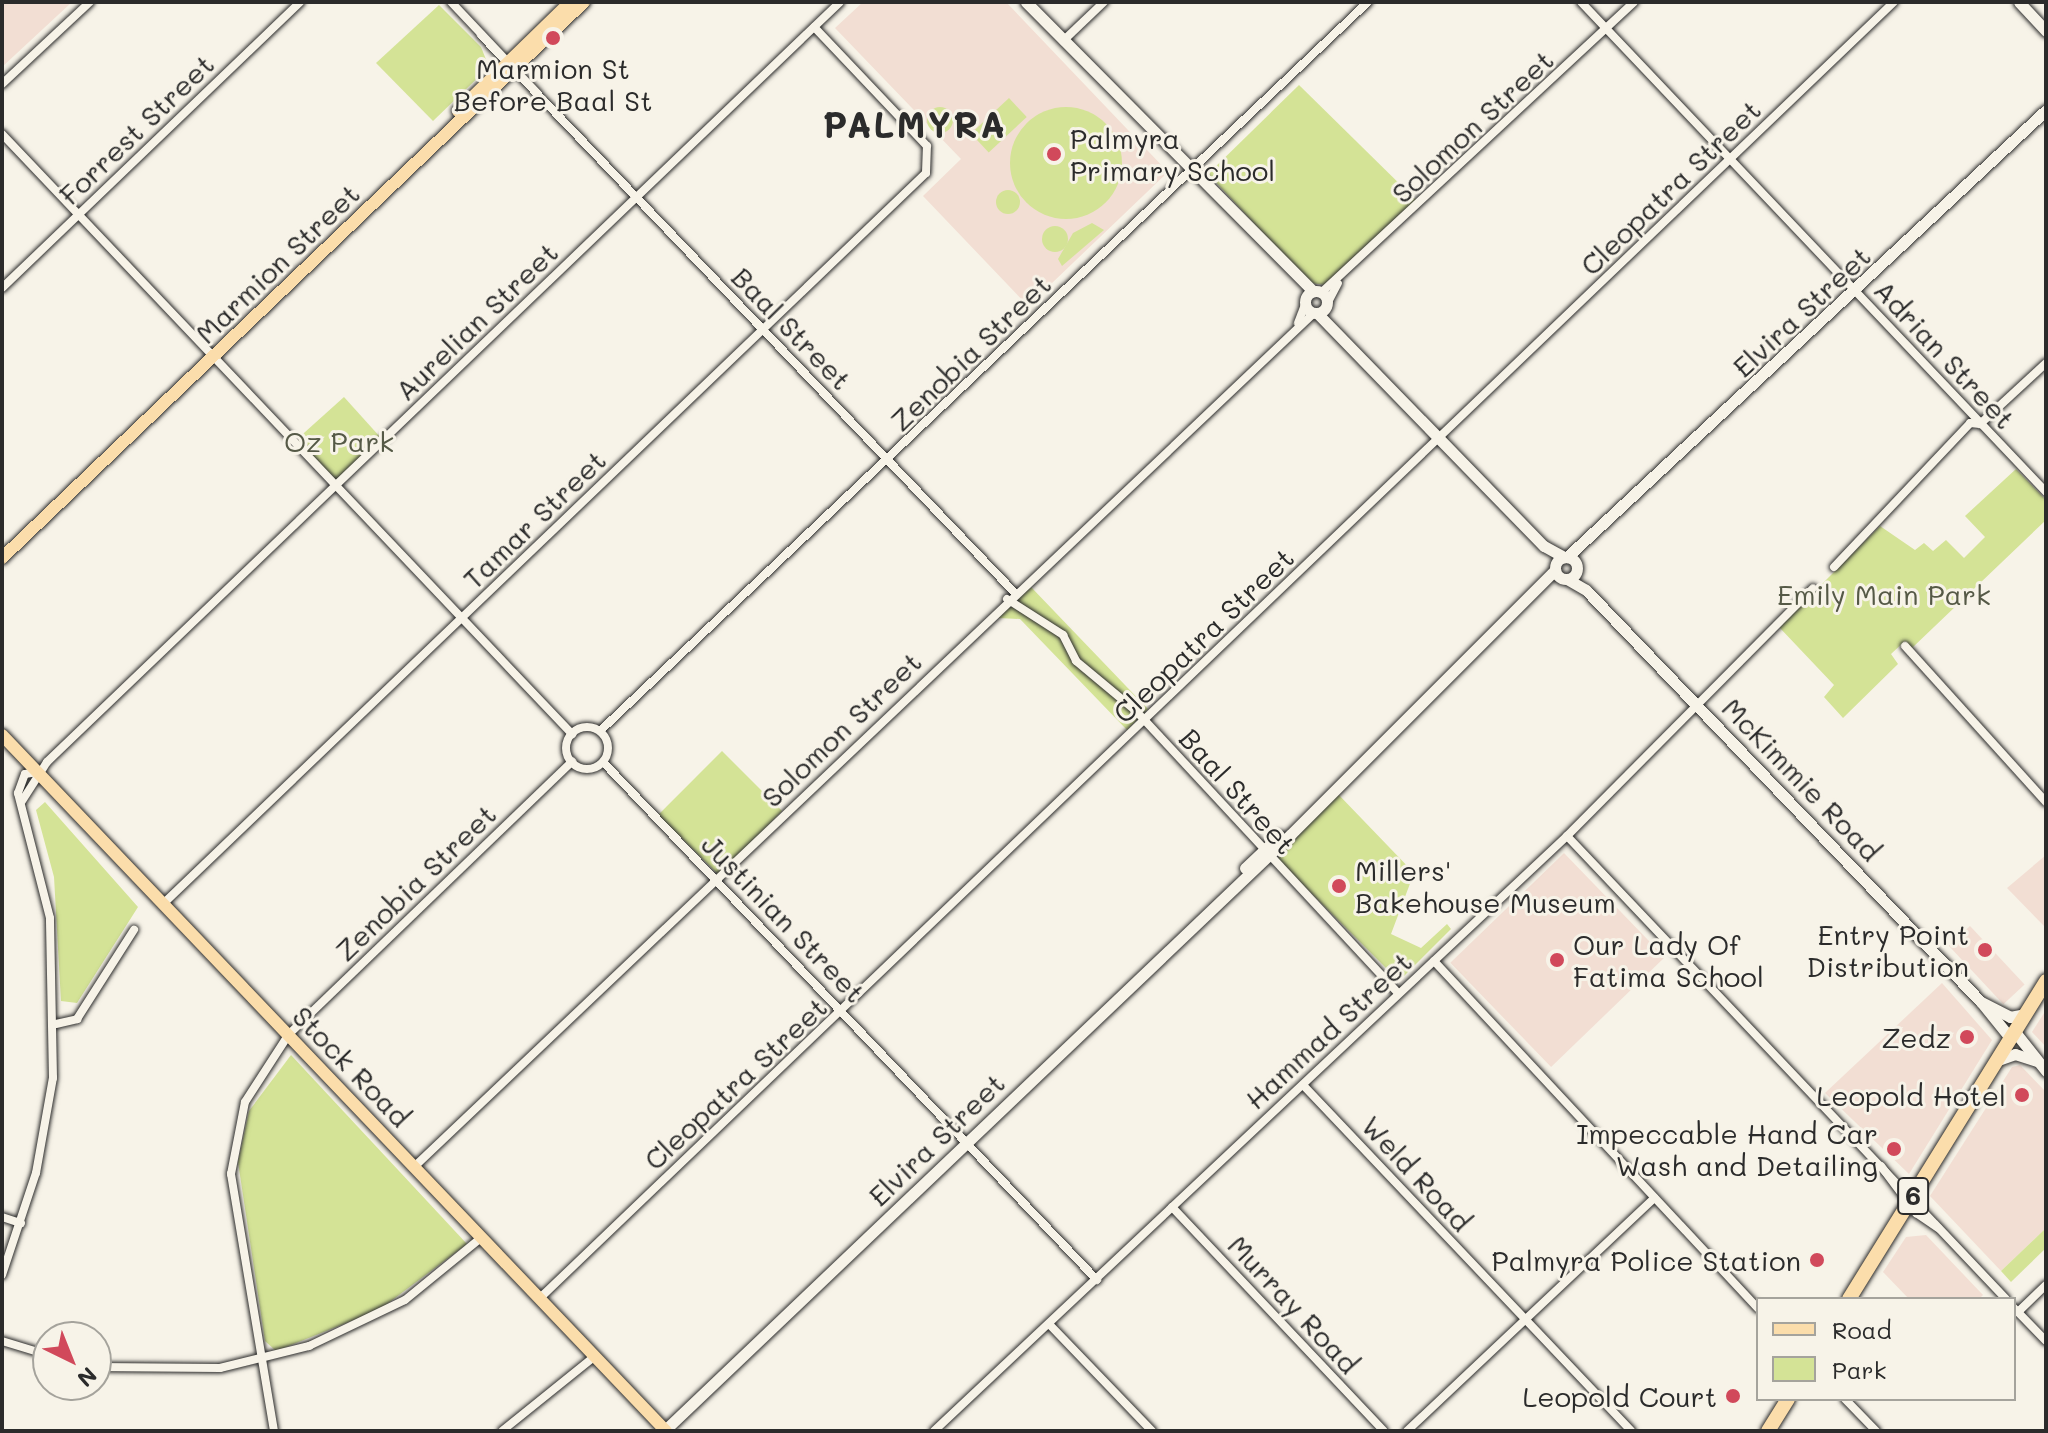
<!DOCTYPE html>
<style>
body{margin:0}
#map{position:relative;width:2048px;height:1433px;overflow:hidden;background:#f7f3e8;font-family:Mali,sans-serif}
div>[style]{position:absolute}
.built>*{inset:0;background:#f2ded3;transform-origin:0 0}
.green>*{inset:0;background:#d4e396;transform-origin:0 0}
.round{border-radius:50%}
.roads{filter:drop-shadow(0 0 2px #2b2b2b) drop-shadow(0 0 2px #2b2b2b)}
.street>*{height:8px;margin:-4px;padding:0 4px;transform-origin:4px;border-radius:4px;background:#f7f3e8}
.street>.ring{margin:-4px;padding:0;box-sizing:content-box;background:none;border:8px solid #f7f3e8;border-radius:50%}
.secondary>*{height:11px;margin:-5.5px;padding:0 5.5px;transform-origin:5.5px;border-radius:5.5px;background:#f7f3e8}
.secondary>.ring{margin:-5.5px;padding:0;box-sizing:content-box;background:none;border:11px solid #f7f3e8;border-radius:50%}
.primary>*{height:12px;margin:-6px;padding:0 6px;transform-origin:6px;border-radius:6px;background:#fbddab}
.highway>*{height:14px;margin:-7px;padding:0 7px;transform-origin:7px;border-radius:7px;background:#fbddab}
.dots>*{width:22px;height:22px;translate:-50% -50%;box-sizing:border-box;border:4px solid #f7f3e8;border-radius:50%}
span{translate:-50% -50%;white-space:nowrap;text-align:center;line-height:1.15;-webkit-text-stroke:6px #f7f3e8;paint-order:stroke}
.shield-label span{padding:2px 6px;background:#f7f3e8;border:2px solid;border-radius:6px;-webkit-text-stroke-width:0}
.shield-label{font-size:26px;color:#2b2b2b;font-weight:700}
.poi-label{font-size:28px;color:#2b2b2b}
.left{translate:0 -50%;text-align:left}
.right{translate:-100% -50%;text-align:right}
.street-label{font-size:28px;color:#2b2b2b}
.park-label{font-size:28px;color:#555946}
.district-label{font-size:36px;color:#2b2b2b;font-weight:700;letter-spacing:2px}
.frame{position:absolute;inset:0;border:4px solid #2b2b2b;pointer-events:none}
.legend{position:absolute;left:1756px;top:1297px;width:260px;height:104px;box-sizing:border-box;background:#f7f3e8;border:2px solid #a5a39c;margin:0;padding:10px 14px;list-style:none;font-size:24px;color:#2b2b2b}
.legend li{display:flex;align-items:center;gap:16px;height:40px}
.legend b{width:40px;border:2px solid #a5a39c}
.north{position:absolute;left:32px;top:1321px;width:80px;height:80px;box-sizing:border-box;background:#f7f3e8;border:2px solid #a5a39c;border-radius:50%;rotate:137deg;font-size:22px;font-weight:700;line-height:32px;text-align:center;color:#2b2b2b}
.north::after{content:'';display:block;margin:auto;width:28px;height:36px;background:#d1495b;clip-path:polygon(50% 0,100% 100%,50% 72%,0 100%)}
</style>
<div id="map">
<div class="built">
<i style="clip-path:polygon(2px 2px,72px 2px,2px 67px)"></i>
<i style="clip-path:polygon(863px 2px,1006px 2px,1168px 172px,1028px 306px,923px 196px,961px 159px,835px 28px)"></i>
<i style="left:1564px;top:853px;width:145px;height:158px;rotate:46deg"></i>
<i style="clip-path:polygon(2046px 855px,2046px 924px,2044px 926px,2007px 888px)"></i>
<i style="left:1970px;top:926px;width:80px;height:29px;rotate:47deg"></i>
<i style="clip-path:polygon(1942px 983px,1992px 1040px,1909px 1174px,1825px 1093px)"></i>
<i style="clip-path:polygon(2046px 1010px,2046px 1047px,2032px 1032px)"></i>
<i style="clip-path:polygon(2020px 1065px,2046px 1092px,2046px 1228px,2001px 1271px,1930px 1196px,2012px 1067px)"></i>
<i style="clip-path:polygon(1926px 1235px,1983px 1295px,1979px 1299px,1909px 1299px,1883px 1272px,1906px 1237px)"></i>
</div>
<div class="green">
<i style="clip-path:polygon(439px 5px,481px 47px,489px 67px,433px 121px,376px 63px)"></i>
<i style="clip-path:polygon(1299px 85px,1416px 200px,1326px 285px,1310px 283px,1208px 174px)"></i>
<i style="left:1009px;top:98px;width:26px;height:52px;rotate:47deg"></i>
<i class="round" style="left:1010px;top:107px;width:112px;height:112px"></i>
<i class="round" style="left:927px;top:107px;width:26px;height:26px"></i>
<i class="round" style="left:996px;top:190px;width:24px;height:24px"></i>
<i style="clip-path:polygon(1092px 223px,1104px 230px,1062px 266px,1058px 259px,1073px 233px)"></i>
<i class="round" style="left:1042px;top:226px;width:26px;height:26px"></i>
<i style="left:344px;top:397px;width:58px;height:67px;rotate:48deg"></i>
<i style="clip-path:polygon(2016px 469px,2046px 500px,2046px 520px,1912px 648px,1905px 641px,1891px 654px,1898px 664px,1843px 718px,1824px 697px,1834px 685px,1779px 627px,1880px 526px,1915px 550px,1924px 543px,1933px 551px,1946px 540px,1964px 558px,1985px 537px,1965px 516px)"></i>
<i style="clip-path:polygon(1031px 587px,1148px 709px,1127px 730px,1020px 619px,998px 618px)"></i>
<i style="left:722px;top:751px;width:85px;height:90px;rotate:45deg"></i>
<i style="clip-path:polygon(1337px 793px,1414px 873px,1391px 934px,1421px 948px,1447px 924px,1451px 929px,1399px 981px,1277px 859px)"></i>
<i style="clip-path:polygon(45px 802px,138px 907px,77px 1003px,61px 1001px,54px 877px,36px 810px)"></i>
<i style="clip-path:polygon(291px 1055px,467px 1244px,379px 1310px,276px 1351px,265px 1341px,238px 1162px,249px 1111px)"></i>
<i style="clip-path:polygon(2046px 1228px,2046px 1248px,2011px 1282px,2001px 1271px)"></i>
</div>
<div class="roads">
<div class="street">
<i style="left:451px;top:2px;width:125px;rotate:46.6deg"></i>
<i style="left:1581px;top:2px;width:676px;rotate:46.5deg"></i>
<i style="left:481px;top:35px;width:771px;rotate:46.26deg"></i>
<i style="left:1063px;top:41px;width:57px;rotate:-43.6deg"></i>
<i style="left:2px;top:84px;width:120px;rotate:-43deg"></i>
<i style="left:2px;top:134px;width:828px;rotate:46.47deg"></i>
<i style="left:2px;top:288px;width:413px;rotate:-43.8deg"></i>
<i style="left:1322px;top:292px;width:426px;rotate:-42.9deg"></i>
<i style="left:1328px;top:302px;width:21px;rotate:-62deg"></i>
<i style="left:1298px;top:323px;width:19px;rotate:-69deg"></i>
<i style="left:1834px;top:567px;width:198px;rotate:-46.6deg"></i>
<i style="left:1970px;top:423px;width:10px;rotate:6deg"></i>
<i style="left:1980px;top:424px;width:90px;rotate:-42.7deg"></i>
<i style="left:1007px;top:599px;width:67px;rotate:32.7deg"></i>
<i style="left:1063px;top:635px;width:29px;rotate:63deg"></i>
<i style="left:1076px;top:661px;width:78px;rotate:39.8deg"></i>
<i style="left:1136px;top:711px;width:385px;rotate:47.1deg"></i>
<i style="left:1905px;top:646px;width:210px;rotate:47.9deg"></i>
<i class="ring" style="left:566px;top:727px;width:34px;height:34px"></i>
<i style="left:600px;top:731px;width:1059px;rotate:-43.51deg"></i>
<i style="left:603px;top:762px;width:716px;rotate:46.36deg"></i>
<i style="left:22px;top:801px;width:46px;rotate:-57.3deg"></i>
<i style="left:47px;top:762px;width:1098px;rotate:-43.78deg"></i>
<i style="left:1567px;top:836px;width:638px;rotate:46.52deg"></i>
<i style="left:164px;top:903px;width:1055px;rotate:-43.77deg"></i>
<i style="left:926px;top:173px;width:27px;rotate:-88deg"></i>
<i style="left:927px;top:146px;width:164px;rotate:-133.5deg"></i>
<i style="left:1434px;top:961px;width:475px;rotate:47deg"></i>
<i style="left:56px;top:1024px;width:22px;rotate:-13deg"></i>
<i style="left:77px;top:1019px;width:106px;rotate:-57.4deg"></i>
<i style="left:1303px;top:1085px;width:477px;rotate:46.5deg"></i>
<i style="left:1881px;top:1166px;width:59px;rotate:53.3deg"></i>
<i style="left:1916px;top:1213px;width:27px;rotate:34deg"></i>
<i style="left:414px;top:1167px;width:1241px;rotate:-43.5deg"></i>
<i style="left:1172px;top:1207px;width:308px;rotate:46.6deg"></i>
<i style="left:2px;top:1217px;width:20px;rotate:18deg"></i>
<i style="left:2px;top:1275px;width:108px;rotate:-71.6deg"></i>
<i style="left:36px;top:1173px;width:97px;rotate:-79.9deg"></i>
<i style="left:53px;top:1078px;width:160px;rotate:-91.1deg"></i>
<i style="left:50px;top:918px;width:129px;rotate:-104.4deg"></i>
<i style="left:18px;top:793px;width:20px;rotate:-70deg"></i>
<i style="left:25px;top:774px;width:13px;rotate:-9deg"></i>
<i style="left:540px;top:1298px;width:1874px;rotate:-43.75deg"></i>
<i style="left:2014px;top:1308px;width:46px;rotate:45.9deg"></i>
<i style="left:2018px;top:1312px;width:39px;rotate:-44deg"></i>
<i style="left:1049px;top:1324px;width:149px;rotate:46.1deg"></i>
<i style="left:2px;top:1341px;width:48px;rotate:16.9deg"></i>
<i style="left:96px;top:1367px;width:124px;rotate:0.5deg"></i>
<i style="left:220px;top:1368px;width:92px;rotate:-13.9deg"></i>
<i style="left:309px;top:1346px;width:106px;rotate:-25.6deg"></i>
<i style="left:405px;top:1300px;width:99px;rotate:-39.3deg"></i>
<i style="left:1845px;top:1399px;width:45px;rotate:45.9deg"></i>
<i style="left:274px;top:1431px;width:261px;rotate:-99.5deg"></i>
<i style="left:231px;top:1174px;width:73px;rotate:-79deg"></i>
<i style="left:245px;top:1102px;width:81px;rotate:-57.1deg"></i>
<i style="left:289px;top:1034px;width:393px;rotate:-43.9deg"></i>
<i style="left:502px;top:1431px;width:119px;rotate:-38.9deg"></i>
<i style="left:934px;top:1431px;width:869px;rotate:-43.23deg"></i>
<i style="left:1567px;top:836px;width:349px;rotate:-45.2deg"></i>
<i style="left:1407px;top:1431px;width:340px;rotate:-43.3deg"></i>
</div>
<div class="secondary">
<i style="left:1026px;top:2px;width:407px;rotate:45.2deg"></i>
<i style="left:2019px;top:2px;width:40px;rotate:47deg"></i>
<i class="ring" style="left:1305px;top:291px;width:11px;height:11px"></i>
<i style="left:1318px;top:314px;width:324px;rotate:45.8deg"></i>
<i style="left:1544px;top:546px;width:23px;rotate:29deg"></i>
<i class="ring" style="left:1555px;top:557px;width:11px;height:11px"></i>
<i style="left:1567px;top:557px;width:655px;rotate:-43.02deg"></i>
<i style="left:1567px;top:579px;width:22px;rotate:30deg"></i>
<i style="left:1586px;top:590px;width:571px;rotate:46.21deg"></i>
<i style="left:1981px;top:1002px;width:33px;rotate:27deg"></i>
<i style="left:2010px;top:1017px;width:16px;rotate:-11deg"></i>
<i style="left:1245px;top:868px;width:47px;rotate:-43.3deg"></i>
<i style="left:1982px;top:1003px;width:46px;rotate:51.1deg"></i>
<i style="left:2015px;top:1032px;width:50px;rotate:51.5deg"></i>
<i style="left:1998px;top:1060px;width:18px;rotate:-19deg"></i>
<i style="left:2015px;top:1054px;width:23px;rotate:18deg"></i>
<i style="left:665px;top:1430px;width:864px;rotate:-43.59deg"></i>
<i style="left:1291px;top:834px;width:373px;rotate:-45deg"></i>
</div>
<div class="primary">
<i style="left:458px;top:111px;width:156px;rotate:-44.2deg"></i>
<i style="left:2px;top:558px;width:805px;rotate:-43.69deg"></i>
<i style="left:2px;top:735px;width:962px;rotate:46.35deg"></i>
</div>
<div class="highway">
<i style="left:1849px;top:1299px;width:374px;rotate:-58.2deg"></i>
<i style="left:1768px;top:1431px;width:38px;rotate:-58deg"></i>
</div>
</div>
<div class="dots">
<i style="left:553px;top:38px;background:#d1495b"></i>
<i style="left:1054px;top:154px;background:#d1495b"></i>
<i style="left:1339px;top:886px;background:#d1495b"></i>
<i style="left:1985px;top:950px;background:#d1495b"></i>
<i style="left:1557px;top:960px;background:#d1495b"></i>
<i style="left:1967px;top:1037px;background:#d1495b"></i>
<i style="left:2022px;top:1095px;background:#d1495b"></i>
<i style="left:1894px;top:1149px;background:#d1495b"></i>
<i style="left:1817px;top:1260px;background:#d1495b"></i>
<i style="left:1733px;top:1396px;background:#d1495b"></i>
</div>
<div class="shield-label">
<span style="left:1913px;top:1196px">6</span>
</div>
<div class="poi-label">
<span style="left:553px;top:84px">Marmion St<br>Before Baal St</span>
<span class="left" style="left:1070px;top:154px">Palmyra<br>Primary School</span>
<span class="left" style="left:1355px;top:886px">Millers'<br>Bakehouse Museum</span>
<span class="right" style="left:1969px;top:950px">Entry Point<br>Distribution</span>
<span class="left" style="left:1573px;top:960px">Our Lady Of<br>Fatima School</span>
<span class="right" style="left:1951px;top:1037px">Zedz</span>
<span class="right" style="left:2006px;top:1095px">Leopold Hotel</span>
<span class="right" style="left:1878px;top:1149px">Impeccable Hand Car<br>Wash and Detailing</span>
<span class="right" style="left:1801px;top:1260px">Palmyra Police Station</span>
<span class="right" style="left:1717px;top:1396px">Leopold Court</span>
</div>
<div class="street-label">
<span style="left:1472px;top:126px;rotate:-43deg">Solomon Street</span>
<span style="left:136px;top:129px;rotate:-44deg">Forrest Street</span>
<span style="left:1670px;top:187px;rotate:-44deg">Cleopatra Street</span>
<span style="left:277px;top:263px;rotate:-44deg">Marmion Street</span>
<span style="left:1801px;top:311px;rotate:-43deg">Elvira Street</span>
<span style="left:476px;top:321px;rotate:-44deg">Aurelian Street</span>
<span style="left:792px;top:328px;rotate:46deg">Baal Street</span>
<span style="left:970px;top:352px;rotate:-44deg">Zenobia Street</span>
<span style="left:1945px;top:354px;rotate:47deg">Adrian Street</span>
<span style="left:534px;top:519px;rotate:-44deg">Tamar Street</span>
<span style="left:1203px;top:635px;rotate:-44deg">Cleopatra Street</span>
<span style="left:841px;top:729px;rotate:-44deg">Solomon Street</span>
<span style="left:1802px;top:779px;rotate:46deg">McKimmie Road</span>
<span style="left:1238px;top:791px;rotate:48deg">Baal Street</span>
<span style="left:415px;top:882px;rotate:-44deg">Zenobia Street</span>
<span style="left:784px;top:918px;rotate:46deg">Justinian Street</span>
<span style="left:1328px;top:1030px;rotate:-43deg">Hammad Street</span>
<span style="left:352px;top:1066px;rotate:46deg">Stock Road</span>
<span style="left:735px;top:1083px;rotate:-43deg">Cleopatra Street</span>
<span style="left:936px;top:1139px;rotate:-44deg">Elvira Street</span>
<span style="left:1417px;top:1173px;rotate:47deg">Weld Road</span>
<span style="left:1294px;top:1304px;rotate:47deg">Murray Road</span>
</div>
<div class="park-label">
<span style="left:339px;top:441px">Oz Park</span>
<span style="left:1884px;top:594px">Emily Main Park</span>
</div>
<div class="district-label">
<span style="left:915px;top:124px">PALMYRA</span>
</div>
<div class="frame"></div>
<ul class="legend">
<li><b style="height:10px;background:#fbddab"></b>Road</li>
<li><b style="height:22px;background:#d4e396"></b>Park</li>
</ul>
<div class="north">N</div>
</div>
